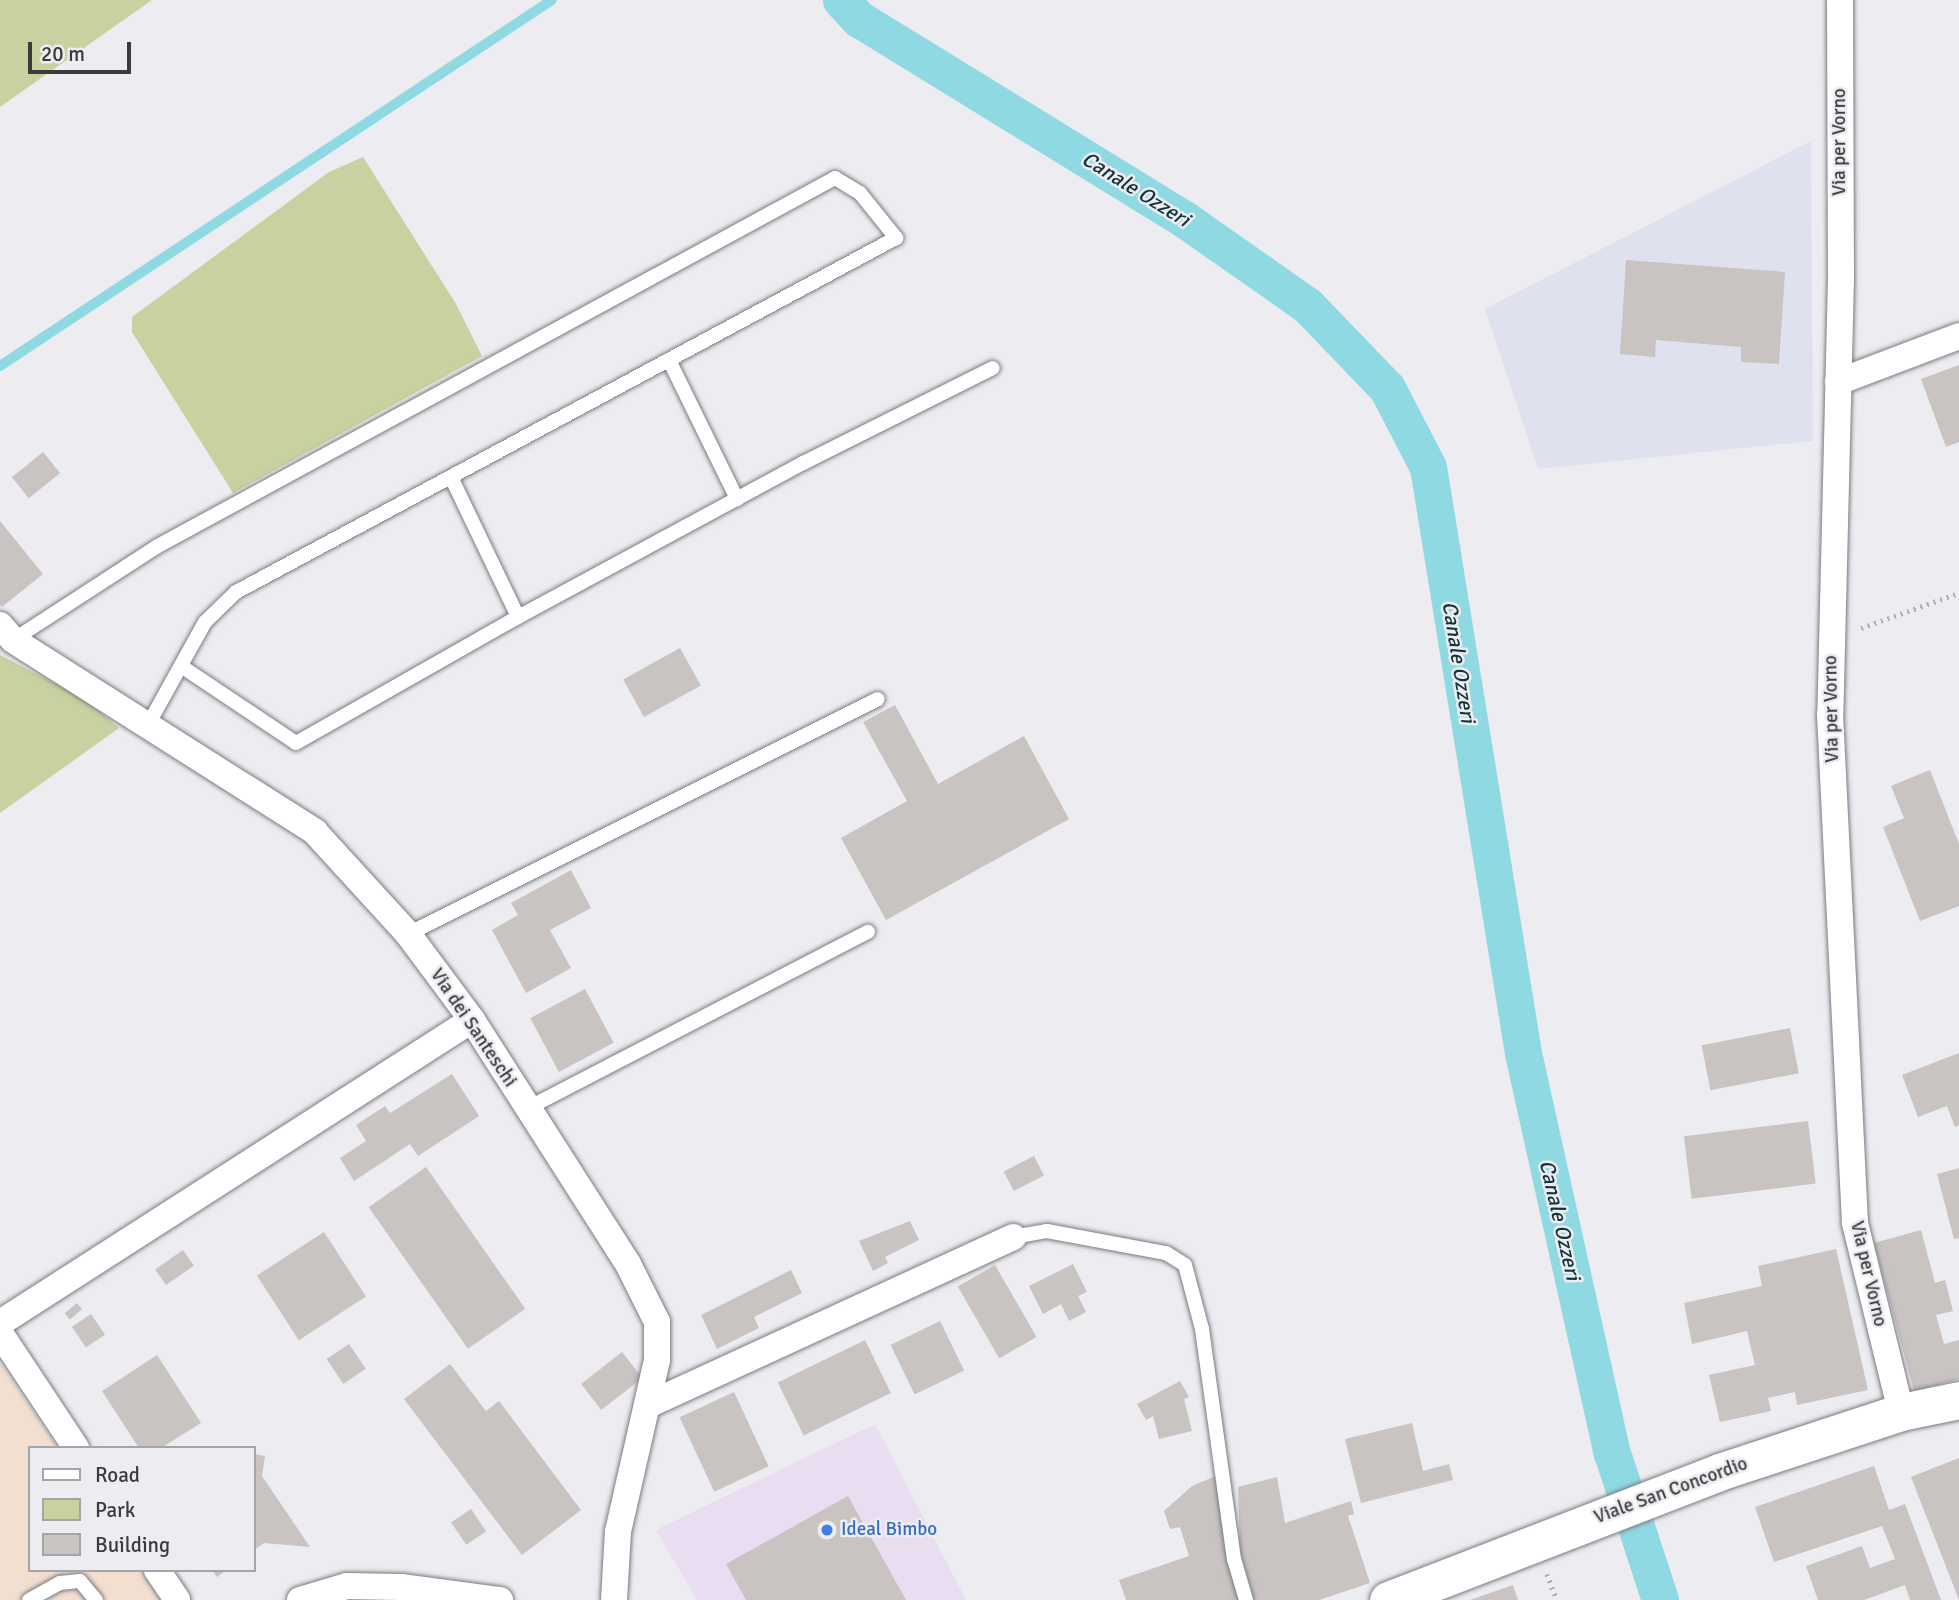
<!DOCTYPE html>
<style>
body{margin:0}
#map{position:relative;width:1959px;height:1600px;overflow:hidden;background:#ececf1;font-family:Signika,sans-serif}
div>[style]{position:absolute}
.commercial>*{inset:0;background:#e9ddf2}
.industrial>*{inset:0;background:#f2dfcf}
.built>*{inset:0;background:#e0e1ee}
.green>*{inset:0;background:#c7d2a0}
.stream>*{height:10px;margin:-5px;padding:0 5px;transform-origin:5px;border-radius:5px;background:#8fd9e3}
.canal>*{height:37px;margin:-18.5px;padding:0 18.5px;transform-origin:18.5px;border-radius:18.5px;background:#8fd9e3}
.building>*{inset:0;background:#c9c3c2;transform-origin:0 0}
.path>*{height:4.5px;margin-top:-2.25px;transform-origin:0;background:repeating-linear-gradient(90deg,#afafb3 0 2px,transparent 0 7px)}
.roads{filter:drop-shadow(0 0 2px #7b7b80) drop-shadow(0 0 2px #7b7b80)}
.service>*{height:14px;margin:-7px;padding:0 7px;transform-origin:7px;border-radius:7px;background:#fff}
.minor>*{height:26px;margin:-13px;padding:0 13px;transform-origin:13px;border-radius:13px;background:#fff}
.secondary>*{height:37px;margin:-18.5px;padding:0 18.5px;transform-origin:18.5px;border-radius:18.5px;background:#fff}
.dots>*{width:19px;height:19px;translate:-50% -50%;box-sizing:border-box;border:4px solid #ececf1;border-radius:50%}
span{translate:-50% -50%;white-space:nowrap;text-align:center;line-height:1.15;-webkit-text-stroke:5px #ececf1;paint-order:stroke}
.street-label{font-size:19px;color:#3b3b3d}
.shop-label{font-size:19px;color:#366cbe}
.left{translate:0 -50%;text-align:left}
.water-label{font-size:21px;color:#11353a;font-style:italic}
.legend{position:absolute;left:28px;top:1446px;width:228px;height:126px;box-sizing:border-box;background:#ececf1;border:2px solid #a5a5a9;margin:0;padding:9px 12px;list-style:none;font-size:21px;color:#3b3b3d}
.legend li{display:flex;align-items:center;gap:14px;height:35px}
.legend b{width:35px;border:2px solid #a5a5a9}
.scale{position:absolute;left:28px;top:42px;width:103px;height:32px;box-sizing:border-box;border:4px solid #3b3b3d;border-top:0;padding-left:9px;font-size:21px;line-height:24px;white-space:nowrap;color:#3b3b3d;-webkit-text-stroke:5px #ececf1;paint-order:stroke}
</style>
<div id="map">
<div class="commercial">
<i style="clip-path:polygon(875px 1424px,966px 1600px,697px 1600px,656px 1530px)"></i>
</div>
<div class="industrial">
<i style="clip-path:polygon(0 1363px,58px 1448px,30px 1448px,30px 1570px,141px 1570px,161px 1600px,0 1600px)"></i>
</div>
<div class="built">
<i style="clip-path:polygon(1811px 141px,1813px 441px,1538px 469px,1485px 309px)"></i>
</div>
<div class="green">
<i style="clip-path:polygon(0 0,152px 0,0 107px)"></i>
<i style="clip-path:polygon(363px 157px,456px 304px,482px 356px,233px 493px,132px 332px,132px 317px,329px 172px)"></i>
<i style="clip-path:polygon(0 655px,83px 698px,119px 728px,0 813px)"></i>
</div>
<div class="stream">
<i style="left:0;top:366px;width:662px;rotate:-33.55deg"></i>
</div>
<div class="canal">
<i style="left:841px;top:0;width:26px;rotate:47deg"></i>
<i style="left:859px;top:19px;width:382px;rotate:31.6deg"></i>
<i style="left:1184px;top:219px;width:150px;rotate:35deg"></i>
<i style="left:1307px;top:305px;width:115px;rotate:46.1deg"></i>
<i style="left:1387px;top:388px;width:89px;rotate:62.6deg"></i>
<i style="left:1428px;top:467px;width:594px;rotate:80.79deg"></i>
<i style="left:1523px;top:1053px;width:410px;rotate:77.5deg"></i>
<i style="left:1612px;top:1453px;width:155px;rotate:71.9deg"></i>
</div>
<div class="building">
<i style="clip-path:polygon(1626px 260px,1785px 272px,1779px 364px,1741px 362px,1741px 347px,1656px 340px,1655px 357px,1620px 354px)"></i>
<i style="clip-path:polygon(1959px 365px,1959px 442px,1946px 447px,1921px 379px)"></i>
<i style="left:43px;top:452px;width:27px;height:40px;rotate:51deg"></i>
<i style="clip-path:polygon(0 521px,43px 574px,2px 607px,0 605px)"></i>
<i style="left:680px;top:648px;width:43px;height:65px;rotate:61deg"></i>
<i style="clip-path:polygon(895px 705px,938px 784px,1024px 736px,1069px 819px,886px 920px,841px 838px,907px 801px,863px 722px)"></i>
<i style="clip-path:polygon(1930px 770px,1959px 844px,1959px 906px,1920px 921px,1883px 827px,1904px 818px,1891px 786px)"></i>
<i style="clip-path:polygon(571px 870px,591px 908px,550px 930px,571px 968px,526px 993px,492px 930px,518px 915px,511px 903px)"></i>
<i style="left:585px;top:989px;width:61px;height:62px;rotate:62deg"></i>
<i style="left:1790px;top:1028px;width:46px;height:90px;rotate:79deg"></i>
<i style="clip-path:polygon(1959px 1053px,1959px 1125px,1955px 1127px,1947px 1106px,1918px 1117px,1902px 1075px)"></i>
<i style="clip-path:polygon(452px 1074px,479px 1116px,418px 1156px,410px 1144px,354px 1181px,340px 1158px,366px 1141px,356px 1125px,385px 1106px,390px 1113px)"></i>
<i style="left:1808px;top:1121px;width:63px;height:125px;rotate:83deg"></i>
<i style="left:1034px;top:1156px;width:22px;height:34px;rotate:63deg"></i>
<i style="left:426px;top:1167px;width:173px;height:70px;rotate:55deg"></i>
<i style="clip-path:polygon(1959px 1168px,1959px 1238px,1954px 1239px,1937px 1174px)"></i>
<i style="clip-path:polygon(910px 1221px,919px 1240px,885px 1257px,888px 1263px,873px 1271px,859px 1241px)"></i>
<i style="clip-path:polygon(1921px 1230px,1935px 1283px,1945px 1280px,1953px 1311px,1936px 1315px,1944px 1344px,1959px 1340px,1959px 1379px,1914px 1391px,1874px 1243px)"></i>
<i style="left:324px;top:1232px;width:77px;height:80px;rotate:57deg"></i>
<i style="clip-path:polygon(1836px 1249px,1868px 1390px,1797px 1405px,1795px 1392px,1768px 1398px,1771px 1411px,1720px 1422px,1709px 1375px,1755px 1365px,1747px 1331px,1692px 1344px,1684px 1303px,1762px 1286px,1758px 1266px)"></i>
<i style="left:183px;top:1250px;width:19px;height:34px;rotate:55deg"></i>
<i style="clip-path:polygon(1073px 1264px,1087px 1292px,1078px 1296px,1086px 1312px,1069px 1321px,1061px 1304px,1043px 1314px,1029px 1286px)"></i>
<i style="left:995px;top:1265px;width:83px;height:43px;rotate:60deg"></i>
<i style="clip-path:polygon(791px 1270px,802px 1293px,754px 1317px,759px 1328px,717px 1349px,701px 1315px)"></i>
<i style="left:77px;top:1303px;width:8px;height:16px;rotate:50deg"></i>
<i style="left:91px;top:1314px;width:25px;height:23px;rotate:56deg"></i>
<i style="left:940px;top:1321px;width:55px;height:55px;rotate:64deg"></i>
<i style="left:865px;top:1340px;width:59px;height:97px;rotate:64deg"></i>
<i style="left:349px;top:1344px;width:30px;height:27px;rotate:56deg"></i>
<i style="left:622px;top:1352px;width:33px;height:52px;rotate:52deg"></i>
<i style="clip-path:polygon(157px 1355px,201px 1423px,161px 1448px,139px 1448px,102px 1391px)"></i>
<i style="clip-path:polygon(450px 1364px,486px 1411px,499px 1401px,581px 1510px,522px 1555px,404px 1399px)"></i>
<i style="clip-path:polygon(1180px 1381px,1189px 1397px,1184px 1399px,1192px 1431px,1159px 1439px,1153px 1416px,1146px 1420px,1137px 1404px)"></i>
<i style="left:734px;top:1392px;width:82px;height:60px;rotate:65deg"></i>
<i style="clip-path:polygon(1412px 1423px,1423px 1471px,1449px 1464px,1453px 1480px,1361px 1503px,1345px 1439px)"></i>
<i style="clip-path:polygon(254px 1454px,265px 1456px,262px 1476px,310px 1547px,264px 1543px,254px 1550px)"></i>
<i style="clip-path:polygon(1959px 1458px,1959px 1600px,1911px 1477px)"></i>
<i style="clip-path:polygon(1874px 1466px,1889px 1510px,1905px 1504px,1941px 1600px,1910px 1600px,1905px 1585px,1864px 1600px,1818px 1600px,1806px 1566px,1862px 1546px,1870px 1568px,1895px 1559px,1882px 1526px,1774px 1562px,1755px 1507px)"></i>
<i style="clip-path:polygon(1218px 1475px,1242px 1600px,1126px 1600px,1119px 1580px,1189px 1556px,1180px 1527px,1170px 1529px,1164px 1511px,1192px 1486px)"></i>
<i style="clip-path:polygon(1277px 1477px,1285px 1523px,1351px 1501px,1354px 1514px,1348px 1516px,1370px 1583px,1319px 1600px,1254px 1600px,1240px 1551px,1238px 1487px)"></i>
<i style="clip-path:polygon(848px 1496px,906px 1600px,746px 1600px,726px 1564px)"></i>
<i style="left:471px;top:1509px;width:27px;height:24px;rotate:56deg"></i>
<i style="clip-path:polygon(212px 1570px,226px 1570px,217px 1577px)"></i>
<i style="clip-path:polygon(1513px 1585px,1518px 1600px,1470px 1600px)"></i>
</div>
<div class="path">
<i style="left:1861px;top:628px;width:104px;rotate:-19.7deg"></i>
<i style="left:1547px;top:1574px;width:28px;rotate:69deg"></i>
</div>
<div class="roads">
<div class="service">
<i style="left:669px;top:360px;width:155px;rotate:63.9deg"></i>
<i style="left:451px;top:477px;width:155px;rotate:64.4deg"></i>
<i style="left:13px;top:640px;width:171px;rotate:-33deg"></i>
<i style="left:156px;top:547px;width:773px;rotate:-28.52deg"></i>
<i style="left:835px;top:178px;width:29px;rotate:31deg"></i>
<i style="left:860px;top:193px;width:58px;rotate:51.3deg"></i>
<i style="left:896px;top:238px;width:749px;rotate:151.79deg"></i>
<i style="left:236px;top:592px;width:43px;rotate:135.9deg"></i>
<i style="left:205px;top:622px;width:115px;rotate:119deg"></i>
<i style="left:181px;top:666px;width:138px;rotate:33.8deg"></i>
<i style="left:296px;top:743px;width:255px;rotate:-29.6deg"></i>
<i style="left:518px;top:617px;width:324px;rotate:-28.4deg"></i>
<i style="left:803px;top:463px;width:212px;rotate:-26.6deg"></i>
<i style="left:408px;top:934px;width:525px;rotate:-26.57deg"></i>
<i style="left:528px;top:1108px;width:383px;rotate:-27.4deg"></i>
<i style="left:1013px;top:1237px;width:35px;rotate:-10deg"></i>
<i style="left:1047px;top:1231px;width:121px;rotate:10.5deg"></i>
<i style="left:1166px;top:1253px;width:22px;rotate:32deg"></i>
<i style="left:1185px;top:1265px;width:66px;rotate:75.1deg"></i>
<i style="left:1202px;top:1329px;width:232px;rotate:82.1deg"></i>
<i style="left:1234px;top:1559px;width:43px;rotate:73.7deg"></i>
<i style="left:29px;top:1600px;width:35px;rotate:-29deg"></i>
<i style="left:60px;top:1583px;width:20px;rotate:-6deg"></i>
<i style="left:80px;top:1581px;width:25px;rotate:50deg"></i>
</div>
<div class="minor">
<i style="left:1840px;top:0;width:278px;rotate:89.8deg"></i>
<i style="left:1841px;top:278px;width:436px;rotate:91.4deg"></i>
<i style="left:1830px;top:714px;width:510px;rotate:87.19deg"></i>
<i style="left:1855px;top:1223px;width:195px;rotate:76.3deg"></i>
<i style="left:1838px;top:382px;width:129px;rotate:-20.8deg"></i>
<i style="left:0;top:625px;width:20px;rotate:49deg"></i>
<i style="left:13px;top:640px;width:358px;rotate:32.4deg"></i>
<i style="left:315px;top:832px;width:138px;rotate:47.6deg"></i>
<i style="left:408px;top:934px;width:107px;rotate:53.3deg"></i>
<i style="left:472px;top:1020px;width:290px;rotate:57.4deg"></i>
<i style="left:628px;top:1264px;width:65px;rotate:63.4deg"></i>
<i style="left:657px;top:1322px;width:38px;rotate:90deg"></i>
<i style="left:657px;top:1360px;width:175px;rotate:102.8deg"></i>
<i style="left:618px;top:1531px;width:69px;rotate:93.3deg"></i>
<i style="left:0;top:1323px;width:561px;rotate:-32.7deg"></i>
<i style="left:0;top:1333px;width:138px;rotate:56.5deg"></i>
<i style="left:648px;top:1405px;width:402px;rotate:-24.7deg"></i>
<i style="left:157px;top:1570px;width:36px;rotate:56deg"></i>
<i style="left:300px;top:1600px;width:49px;rotate:-16.6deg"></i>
<i style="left:347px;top:1586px;width:54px;rotate:1.1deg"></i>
<i style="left:401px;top:1587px;width:100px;rotate:7.5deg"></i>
</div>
<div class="secondary">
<i style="left:1388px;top:1600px;width:355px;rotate:-21.1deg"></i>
<i style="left:1719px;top:1472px;width:192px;rotate:-18.2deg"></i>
<i style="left:1901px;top:1412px;width:59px;rotate:-11.7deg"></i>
</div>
</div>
<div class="dots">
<i style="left:827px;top:1530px;background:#3f7fe0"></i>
</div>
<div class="street-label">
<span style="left:1840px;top:142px;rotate:-90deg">Via per Vorno</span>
<span style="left:1832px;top:709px;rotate:-91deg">Via per Vorno</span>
<span style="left:473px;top:1028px;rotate:56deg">Via dei Santeschi</span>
<span style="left:1868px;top:1274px;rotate:77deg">Via per Vorno</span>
<span style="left:1671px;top:1491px;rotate:-20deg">Viale San Concordio</span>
</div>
<div class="shop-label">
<span class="left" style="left:841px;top:1530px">Ideal Bimbo</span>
</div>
<div class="water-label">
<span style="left:1136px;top:189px;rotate:32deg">Canale Ozzeri</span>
<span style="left:1459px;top:662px;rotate:81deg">Canale Ozzeri</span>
<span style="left:1560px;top:1220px;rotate:77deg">Canale Ozzeri</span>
</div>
<ul class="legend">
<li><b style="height:9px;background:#fff"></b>Road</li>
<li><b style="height:19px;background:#c7d2a0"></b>Park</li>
<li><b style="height:19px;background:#c9c3c2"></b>Building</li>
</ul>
<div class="scale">20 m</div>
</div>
